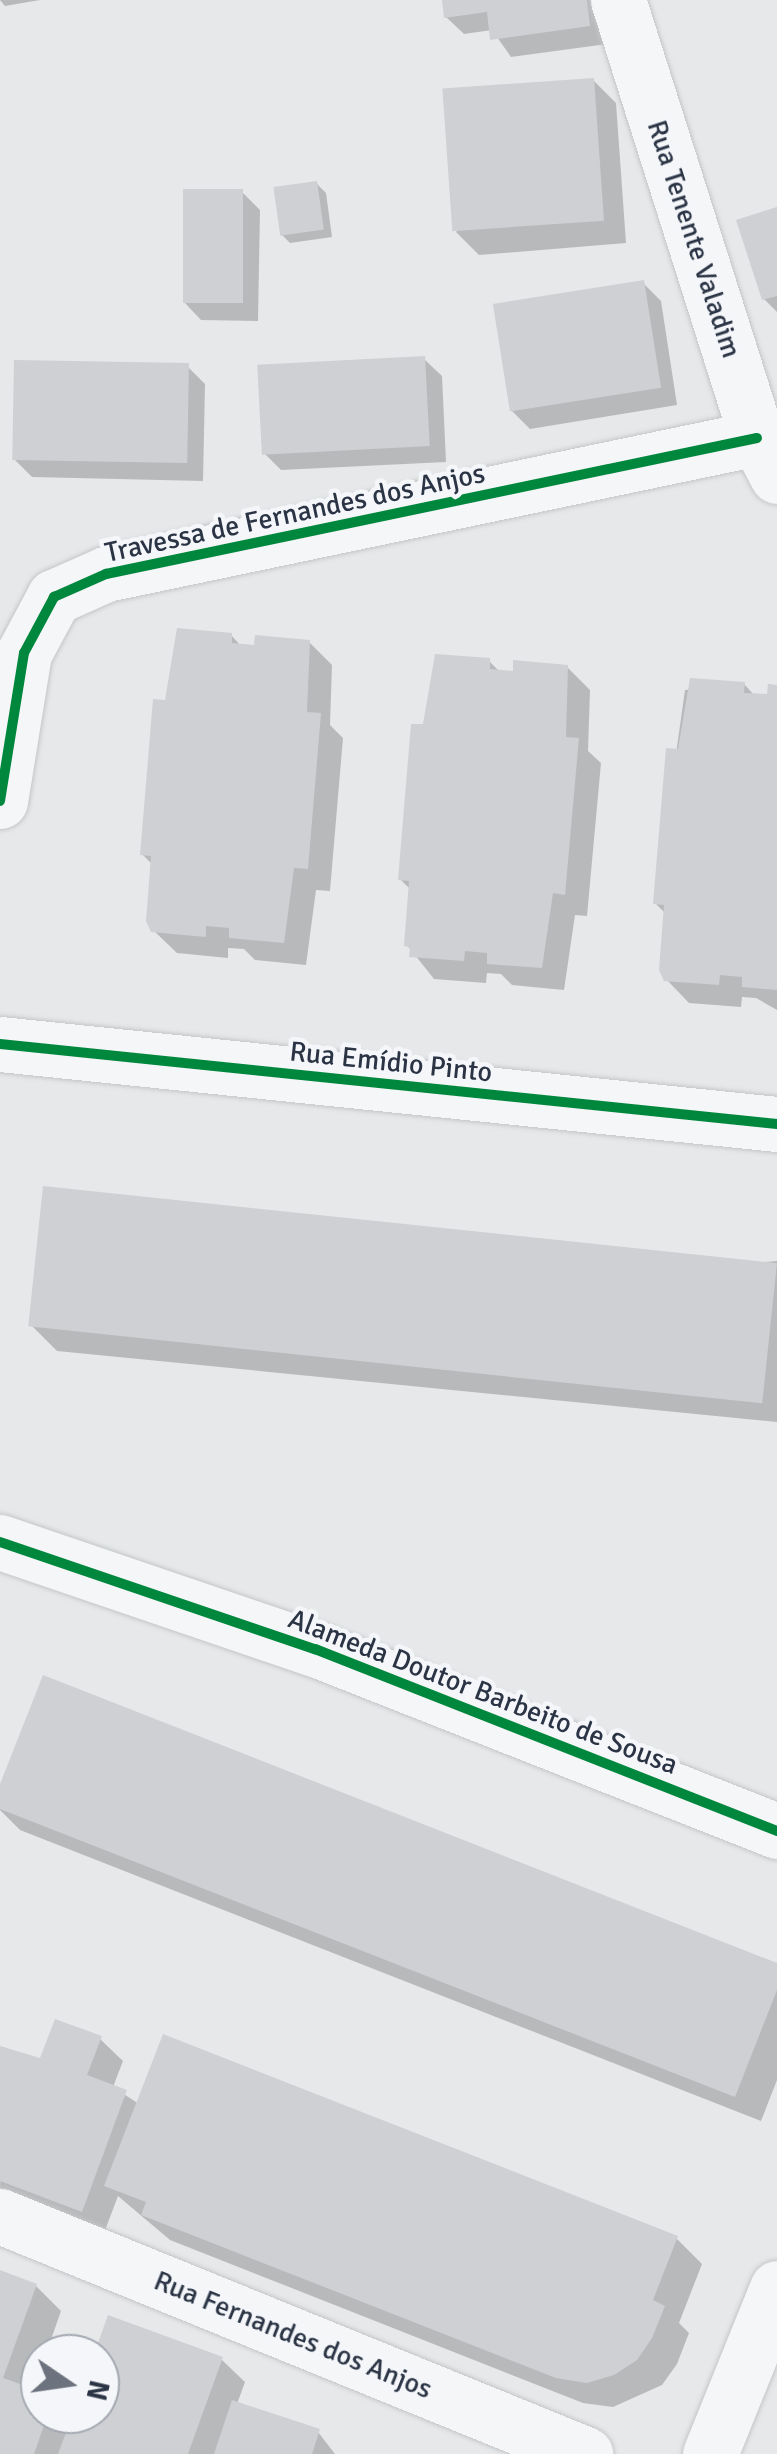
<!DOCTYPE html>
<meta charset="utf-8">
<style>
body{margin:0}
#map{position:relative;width:777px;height:2454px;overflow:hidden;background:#e6e8ea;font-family:Signika,sans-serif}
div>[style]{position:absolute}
.shadow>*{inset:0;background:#0003}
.building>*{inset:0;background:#ced0d3;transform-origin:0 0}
.roads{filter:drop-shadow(0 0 2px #c4c6c8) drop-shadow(0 0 2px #c4c6c8)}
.minor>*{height:55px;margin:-27.5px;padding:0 27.5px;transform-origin:27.5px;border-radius:27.5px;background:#f5f6f7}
.cycleway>*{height:10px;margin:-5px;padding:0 5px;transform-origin:5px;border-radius:5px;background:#00873e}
span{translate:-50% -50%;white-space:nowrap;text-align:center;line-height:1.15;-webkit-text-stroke:9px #f4f6f9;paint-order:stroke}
.street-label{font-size:28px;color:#2b3445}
.north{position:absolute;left:20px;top:2334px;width:100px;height:100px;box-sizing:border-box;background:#f4f6f9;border:2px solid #a4a8b1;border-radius:50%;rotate:103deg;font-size:28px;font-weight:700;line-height:40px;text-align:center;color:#2b3445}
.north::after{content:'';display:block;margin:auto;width:35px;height:45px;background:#6c737f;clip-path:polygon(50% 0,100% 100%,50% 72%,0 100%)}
</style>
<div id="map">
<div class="shadow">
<i style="clip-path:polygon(0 0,40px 0,5px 6px)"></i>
<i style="clip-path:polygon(444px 0,601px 0,607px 44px,511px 57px,492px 30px,464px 34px,446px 17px)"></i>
<i style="clip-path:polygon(593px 80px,616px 103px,626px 243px,479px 255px,456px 232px)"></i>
<i style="clip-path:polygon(316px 183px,326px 193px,332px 237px,290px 243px,281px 234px)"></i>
<i style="clip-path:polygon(242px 192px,260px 210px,258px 321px,201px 320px,184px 302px)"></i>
<i style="clip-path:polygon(777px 210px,777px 312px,764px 299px)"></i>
<i style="clip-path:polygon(643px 283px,661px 301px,677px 405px,530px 429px,512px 411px)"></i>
<i style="clip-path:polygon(424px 359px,442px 376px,446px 462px,281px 470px,263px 452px)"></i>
<i style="clip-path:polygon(188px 367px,205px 384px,203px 481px,32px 477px,14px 459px)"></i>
<i style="clip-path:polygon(231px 635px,242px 647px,309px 642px,332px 665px,330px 725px,343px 738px,330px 891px,316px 890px,306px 965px,255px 960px,244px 949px,228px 948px,228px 958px,177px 953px,153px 930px,153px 865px,142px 854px,167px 702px)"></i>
<i style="clip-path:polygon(489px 661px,500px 672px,567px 667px,590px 690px,588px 751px,601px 763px,587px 916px,575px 915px,564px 990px,512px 985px,501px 974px,487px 973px,486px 983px,434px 979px,407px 945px,411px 890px,400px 879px,425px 727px)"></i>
<i style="clip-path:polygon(744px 684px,755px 696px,769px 697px,777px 687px,777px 1010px,756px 998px,742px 997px,741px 1007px,689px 1003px,666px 979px,666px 914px,655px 903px,685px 690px)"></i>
<i style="clip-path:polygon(777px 1261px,777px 1422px,57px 1351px,31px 1325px)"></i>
<i style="clip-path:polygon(0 1790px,777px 1966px,777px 2080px,761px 2121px,20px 1830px,0 1810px)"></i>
<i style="clip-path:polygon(100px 2039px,123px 2061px,113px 2087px,139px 2104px,676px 2238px,702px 2264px,679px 2323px,689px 2333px,677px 2364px,662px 2385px,613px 2407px,583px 2403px,170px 2240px,118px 2196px,104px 2233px,0 2194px,3px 2047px,41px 2061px)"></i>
<i style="clip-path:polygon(0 2273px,36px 2286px,61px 2311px,46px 2354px,40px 2354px,33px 2391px,40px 2394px,40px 2414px,73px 2419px,100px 2414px,97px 2354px,110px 2319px,222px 2360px,245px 2382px,237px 2404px,318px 2432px,335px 2454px,0 2454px)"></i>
</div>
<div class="building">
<i style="clip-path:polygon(442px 0,587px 0,590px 26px,490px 40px,487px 12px,444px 18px)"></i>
<i style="left:594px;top:78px;width:143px;height:152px;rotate:86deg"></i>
<i style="left:317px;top:181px;width:49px;height:44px;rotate:82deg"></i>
<i style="left:183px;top:189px;width:60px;height:114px"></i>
<i style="clip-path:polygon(777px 207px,777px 296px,762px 300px,736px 220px)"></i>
<i style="left:644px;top:280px;width:109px;height:153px;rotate:81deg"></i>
<i style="left:425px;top:356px;width:90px;height:168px;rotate:87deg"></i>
<i style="left:14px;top:360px;width:175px;height:100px;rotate:1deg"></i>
<i style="clip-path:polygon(177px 628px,232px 633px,232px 643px,254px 645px,255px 635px,310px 640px,307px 712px,321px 713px,308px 869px,294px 868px,284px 943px,229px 938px,229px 928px,206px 926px,206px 937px,151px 932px,146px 921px,151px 856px,140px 855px,153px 699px,165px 700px)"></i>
<i style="clip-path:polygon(435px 654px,490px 658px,490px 669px,513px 671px,513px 660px,568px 665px,566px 737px,579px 738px,565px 895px,553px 893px,542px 968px,487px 964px,487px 953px,465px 951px,464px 961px,409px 957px,410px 947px,404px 946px,409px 881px,398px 880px,411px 724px,423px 724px)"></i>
<i style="clip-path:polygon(690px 678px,745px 682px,744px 693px,767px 694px,768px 684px,777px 685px,777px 990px,742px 987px,742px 977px,720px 975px,719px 985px,664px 981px,659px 970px,664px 905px,653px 904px,666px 748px,678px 749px)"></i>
<i style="left:43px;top:1186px;width:738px;height:141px;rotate:6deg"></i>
<i style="clip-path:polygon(43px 1675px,777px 1963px,777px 1990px,735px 2097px,0 1809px,0 1784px)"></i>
<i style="clip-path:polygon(55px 2019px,102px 2036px,87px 2075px,127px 2090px,82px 2212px,0 2181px,0 2046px,40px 2058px)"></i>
<i style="clip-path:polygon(163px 2034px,678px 2236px,653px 2300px,665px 2306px,652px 2338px,637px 2360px,614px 2375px,587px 2383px,556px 2378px,141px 2215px,146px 2202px,104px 2186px)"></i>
<i style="clip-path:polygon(0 2270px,37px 2284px,3px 2378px,40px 2391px,40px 2414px,48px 2414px,34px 2454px,0 2454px)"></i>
<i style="clip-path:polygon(108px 2315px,223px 2357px,188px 2454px,58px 2454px,73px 2414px,100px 2414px,100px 2354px,94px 2354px)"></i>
<i style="clip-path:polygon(232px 2400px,320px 2429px,312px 2454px,214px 2454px)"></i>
</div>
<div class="roads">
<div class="minor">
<i style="left:618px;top:0;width:460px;rotate:72.4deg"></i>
<i style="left:757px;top:438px;width:43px;rotate:62.2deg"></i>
<i style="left:0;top:801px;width:150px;rotate:-80.8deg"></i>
<i style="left:24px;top:653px;width:64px;rotate:-61.8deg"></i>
<i style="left:54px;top:597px;width:57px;rotate:-23.9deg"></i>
<i style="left:106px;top:574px;width:665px;rotate:-11.8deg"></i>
<i style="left:0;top:1044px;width:781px;rotate:5.88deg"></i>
<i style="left:0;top:1542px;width:333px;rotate:18.8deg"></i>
<i style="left:315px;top:1649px;width:497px;rotate:21.5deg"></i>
<i style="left:0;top:2216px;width:632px;rotate:22.14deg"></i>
<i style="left:710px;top:2454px;width:179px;rotate:-68deg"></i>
</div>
</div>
<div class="cycleway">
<i style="left:0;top:801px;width:150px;rotate:-80.8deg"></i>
<i style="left:24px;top:653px;width:64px;rotate:-61.8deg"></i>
<i style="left:54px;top:597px;width:57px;rotate:-23.9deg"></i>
<i style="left:106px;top:574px;width:665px;rotate:-11.8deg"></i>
<i style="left:0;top:1044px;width:781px;rotate:5.88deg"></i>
<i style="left:0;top:1542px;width:333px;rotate:18.8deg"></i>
<i style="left:315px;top:1649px;width:497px;rotate:21.5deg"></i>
</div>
<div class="street-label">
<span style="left:694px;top:239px;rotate:72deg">Rua Tenente Valadim</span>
<span style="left:295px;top:513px;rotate:-12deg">Travessa de Fernandes dos Anjos</span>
<span style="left:391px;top:1062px;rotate:6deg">Rua Emídio Pinto</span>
<span style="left:483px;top:1692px;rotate:21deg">Alameda Doutor Barbeito de Sousa</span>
<span style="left:293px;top:2335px;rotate:22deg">Rua Fernandes dos Anjos</span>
</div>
<div class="north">N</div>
</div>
